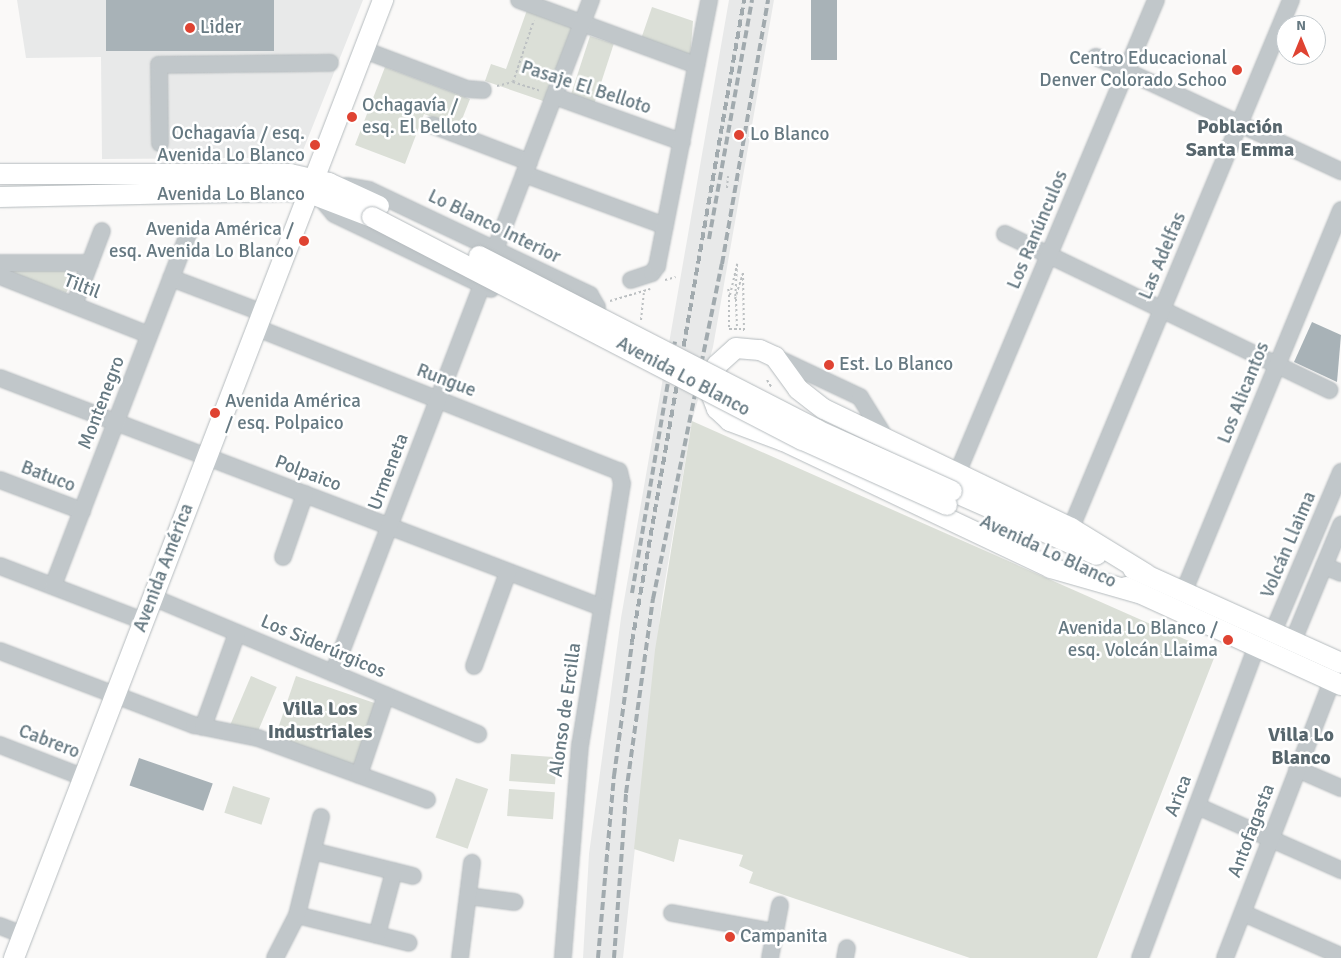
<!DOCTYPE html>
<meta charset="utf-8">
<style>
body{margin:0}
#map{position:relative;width:1341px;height:958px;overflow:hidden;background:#faf9f8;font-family:Signika,sans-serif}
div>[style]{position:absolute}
.built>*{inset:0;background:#e8e9e9}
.green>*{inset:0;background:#dbdfd7;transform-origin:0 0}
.building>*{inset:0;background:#a8b2b7;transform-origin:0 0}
.path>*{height:2px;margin-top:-1px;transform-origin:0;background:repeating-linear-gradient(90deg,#bcc0c2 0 2.5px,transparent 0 5px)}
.roads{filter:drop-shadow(0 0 1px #b5bbbe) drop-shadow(0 0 1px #b5bbbe)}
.minor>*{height:16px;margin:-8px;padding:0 8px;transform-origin:8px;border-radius:8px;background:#c1c7ca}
.major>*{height:20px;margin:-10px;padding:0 10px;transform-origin:10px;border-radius:10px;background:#fff}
.rail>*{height:4px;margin-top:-2px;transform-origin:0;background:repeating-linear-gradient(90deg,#a1aaae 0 8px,transparent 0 12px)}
.bridges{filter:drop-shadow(0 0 1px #b5bbbe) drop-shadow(0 0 1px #b5bbbe)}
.major-bridge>*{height:20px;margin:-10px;padding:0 10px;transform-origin:10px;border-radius:10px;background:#fff}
.dots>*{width:14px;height:14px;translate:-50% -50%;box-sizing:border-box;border:2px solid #fff;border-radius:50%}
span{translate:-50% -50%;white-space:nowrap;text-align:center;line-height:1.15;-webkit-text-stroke:5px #fff;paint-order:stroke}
.poi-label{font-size:19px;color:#667982}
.left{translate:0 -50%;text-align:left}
.right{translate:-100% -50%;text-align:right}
.street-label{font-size:19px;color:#667982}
.neighbourhood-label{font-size:20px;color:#57666d;font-weight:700}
.north{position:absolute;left:1276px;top:15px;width:50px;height:50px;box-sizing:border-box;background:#fff;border:1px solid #c2c9cd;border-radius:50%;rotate:0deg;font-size:14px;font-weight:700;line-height:20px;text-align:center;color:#667982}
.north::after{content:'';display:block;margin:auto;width:18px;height:22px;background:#df4332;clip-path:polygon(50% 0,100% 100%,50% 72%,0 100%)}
</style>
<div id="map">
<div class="built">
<i style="clip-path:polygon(17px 0,363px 0,298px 163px,257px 158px,102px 159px,101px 57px,26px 58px)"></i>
<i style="clip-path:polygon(729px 0,774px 0,713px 347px,692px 421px,662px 599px,623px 958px,583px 958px,589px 854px,621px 618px)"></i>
</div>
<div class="green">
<i style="clip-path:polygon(652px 7px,693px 21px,690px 59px,640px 42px)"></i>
<i style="clip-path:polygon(527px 10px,576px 28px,549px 103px,485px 81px,491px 64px,506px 69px)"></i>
<i style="left:590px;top:36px;width:25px;height:70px;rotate:18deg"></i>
<i style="clip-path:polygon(385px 67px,470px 99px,459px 127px,424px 114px,405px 164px,355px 145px)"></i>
<i style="clip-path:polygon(1px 269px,70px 270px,75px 277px,66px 293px)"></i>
<i style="clip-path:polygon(692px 421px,1216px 653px,1097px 958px,970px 958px,749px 883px,753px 872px,739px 866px,743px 855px,679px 839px,674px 862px,634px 849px,655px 650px)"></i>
<i style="left:251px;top:676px;width:28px;height:52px;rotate:23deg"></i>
<i style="left:296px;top:676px;width:86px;height:69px;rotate:19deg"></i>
<i style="left:511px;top:754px;width:46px;height:27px;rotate:4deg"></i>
<i style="left:456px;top:778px;width:34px;height:63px;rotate:19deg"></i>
<i style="left:233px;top:786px;width:39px;height:28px;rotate:18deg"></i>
<i style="left:509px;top:789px;width:46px;height:27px;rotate:4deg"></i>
</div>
<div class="building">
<i style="left:106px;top:0;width:168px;height:51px"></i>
<i style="left:811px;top:0;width:26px;height:60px"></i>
<i style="clip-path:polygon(1312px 322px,1341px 335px,1337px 382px,1294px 362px)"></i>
<i style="left:139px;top:758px;width:78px;height:29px;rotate:19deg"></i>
</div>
<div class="path">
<i style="left:513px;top:82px;width:65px;rotate:-71.3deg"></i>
<i style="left:497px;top:86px;width:16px;rotate:-14deg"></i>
<i style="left:513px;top:82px;width:28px;rotate:18deg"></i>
<i style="left:727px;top:188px;width:12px;rotate:-85deg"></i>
<i style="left:665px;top:280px;width:11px;rotate:-15deg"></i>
<i style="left:728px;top:289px;width:6px;rotate:72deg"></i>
<i style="left:730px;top:295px;width:32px;rotate:-77deg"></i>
<i style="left:737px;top:264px;width:35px;rotate:93deg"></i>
<i style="left:735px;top:299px;width:27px;rotate:-73deg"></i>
<i style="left:743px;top:273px;width:60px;rotate:89deg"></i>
<i style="left:729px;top:295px;width:34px;rotate:90deg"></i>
<i style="left:729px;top:329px;width:15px"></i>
<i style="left:736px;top:299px;width:30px;rotate:88deg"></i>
<i style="left:610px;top:301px;width:42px;rotate:-16.7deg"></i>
<i style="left:641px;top:320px;width:27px;rotate:-84deg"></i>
<i style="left:767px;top:380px;width:9px;rotate:58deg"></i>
</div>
<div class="roads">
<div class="minor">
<i style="left:519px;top:0;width:189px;rotate:20.2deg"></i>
<i style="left:364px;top:50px;width:110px;rotate:20.7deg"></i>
<i style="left:467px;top:89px;width:16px;rotate:4deg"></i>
<i style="left:1096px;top:57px;width:270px;rotate:25deg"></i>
<i style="left:554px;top:96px;width:136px;rotate:19.8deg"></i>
<i style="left:432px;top:125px;width:104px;rotate:20.9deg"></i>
<i style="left:160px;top:143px;width:78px;rotate:-90.7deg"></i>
<i style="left:159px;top:65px;width:171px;rotate:-0.7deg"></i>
<i style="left:524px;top:174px;width:150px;rotate:20.2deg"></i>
<i style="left:346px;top:186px;width:23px;rotate:10deg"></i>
<i style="left:369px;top:190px;width:245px;rotate:25.4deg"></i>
<i style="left:590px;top:295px;width:14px;rotate:60deg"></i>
<i style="left:597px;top:307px;width:18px;rotate:99deg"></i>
<i style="left:319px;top:196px;width:23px;rotate:50deg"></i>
<i style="left:334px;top:214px;width:174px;rotate:25.5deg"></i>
<i style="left:1005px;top:234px;width:360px;rotate:25.7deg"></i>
<i style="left:495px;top:250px;width:268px;rotate:-69deg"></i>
<i style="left:0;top:263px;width:90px"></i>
<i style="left:0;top:276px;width:160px;rotate:21.6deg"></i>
<i style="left:171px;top:278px;width:98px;rotate:20.8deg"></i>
<i style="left:631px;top:280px;width:22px;rotate:-18deg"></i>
<i style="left:652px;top:273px;width:9px;rotate:-54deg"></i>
<i style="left:657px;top:266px;width:271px;rotate:-78.9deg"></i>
<i style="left:74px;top:305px;width:79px;rotate:-69.3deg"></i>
<i style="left:257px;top:328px;width:389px;rotate:21.6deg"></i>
<i style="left:619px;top:471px;width:13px;rotate:77deg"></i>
<i style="left:622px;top:484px;width:264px;rotate:99.1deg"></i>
<i style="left:580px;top:745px;width:214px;rotate:94.6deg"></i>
<i style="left:775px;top:357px;width:94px;rotate:25.2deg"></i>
<i style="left:860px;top:397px;width:53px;rotate:58.1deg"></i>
<i style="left:0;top:378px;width:643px;rotate:20.86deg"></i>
<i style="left:957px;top:474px;width:514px;rotate:-67.23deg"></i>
<i style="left:0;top:480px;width:88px;rotate:20.7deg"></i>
<i style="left:1071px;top:528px;width:572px;rotate:-67.38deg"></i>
<i style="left:283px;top:557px;width:67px;rotate:-70.8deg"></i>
<i style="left:0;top:566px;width:153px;rotate:21deg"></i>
<i style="left:1324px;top:566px;width:18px;rotate:22deg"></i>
<i style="left:53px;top:586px;width:377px;rotate:-69deg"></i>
<i style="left:1184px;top:591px;width:412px;rotate:-67.6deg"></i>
<i style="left:152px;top:597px;width:354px;rotate:22.8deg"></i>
<i style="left:1273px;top:632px;width:174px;rotate:-67deg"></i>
<i style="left:1293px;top:641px;width:126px;rotate:-67.5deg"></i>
<i style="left:0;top:651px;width:208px;rotate:20.9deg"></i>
<i style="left:194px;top:725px;width:65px;rotate:11.5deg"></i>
<i style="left:258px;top:738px;width:180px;rotate:20.1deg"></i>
<i style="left:474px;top:666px;width:100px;rotate:-70.1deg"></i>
<i style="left:333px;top:673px;width:416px;rotate:-69deg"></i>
<i style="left:203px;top:727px;width:100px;rotate:-70.1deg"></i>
<i style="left:0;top:745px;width:89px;rotate:21.1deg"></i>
<i style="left:1297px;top:769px;width:48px;rotate:23.4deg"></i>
<i style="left:359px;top:775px;width:84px;rotate:-71.4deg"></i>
<i style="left:1197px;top:806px;width:158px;rotate:24deg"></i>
<i style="left:313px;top:851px;width:103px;rotate:14deg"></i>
<i style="left:468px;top:896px;width:47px;rotate:7.3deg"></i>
<i style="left:672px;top:913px;width:105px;rotate:10.5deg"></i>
<i style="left:1243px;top:913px;width:107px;rotate:23.7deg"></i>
<i style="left:297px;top:915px;width:115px;rotate:14deg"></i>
<i style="left:0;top:926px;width:25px;rotate:21deg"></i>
<i style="left:377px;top:935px;width:66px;rotate:-75.1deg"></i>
<i style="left:275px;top:958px;width:48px;rotate:-62.9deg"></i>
<i style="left:297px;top:915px;width:101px;rotate:-76.2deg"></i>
<i style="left:460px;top:958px;width:96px;rotate:-82.8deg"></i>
<i style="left:770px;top:958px;width:54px;rotate:-79.3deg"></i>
<i style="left:845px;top:958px;width:10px;rotate:-79deg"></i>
<i style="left:1140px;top:958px;width:332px;rotate:-69.5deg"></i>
<i style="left:1225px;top:958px;width:308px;rotate:-68.9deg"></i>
</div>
<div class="major">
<i style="left:0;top:174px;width:290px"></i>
<i style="left:290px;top:174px;width:40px;rotate:13deg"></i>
<i style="left:329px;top:183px;width:55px;rotate:24.7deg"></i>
<i style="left:0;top:197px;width:287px;rotate:-1.2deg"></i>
<i style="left:287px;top:191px;width:22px;rotate:5deg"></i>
<i style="left:309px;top:193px;width:67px;rotate:20.9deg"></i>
<i style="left:952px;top:491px;width:158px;rotate:23.8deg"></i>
<i style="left:1133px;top:569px;width:228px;rotate:24.3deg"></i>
<i style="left:1126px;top:587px;width:236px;rotate:24.5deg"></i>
<i style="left:1138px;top:593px;width:91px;rotate:-164deg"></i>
<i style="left:1051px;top:568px;width:297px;rotate:-154.6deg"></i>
<i style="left:783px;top:441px;width:57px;rotate:-159.3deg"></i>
<i style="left:730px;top:421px;width:18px;rotate:-137deg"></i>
<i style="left:717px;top:409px;width:14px;rotate:-111deg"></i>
<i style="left:712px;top:396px;width:31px;rotate:-81deg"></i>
<i style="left:717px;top:365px;width:25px;rotate:-42deg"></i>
<i style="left:736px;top:348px;width:24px;rotate:5deg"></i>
<i style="left:760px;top:350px;width:17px;rotate:25deg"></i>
<i style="left:775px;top:357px;width:39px;rotate:54deg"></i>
<i style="left:798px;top:389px;width:33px;rotate:38deg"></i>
<i style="left:824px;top:409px;width:274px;rotate:25.7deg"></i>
<i style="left:1071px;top:528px;width:88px;rotate:31.5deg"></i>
<i style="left:14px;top:958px;width:1027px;rotate:-68.93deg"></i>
</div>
</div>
<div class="rail">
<i style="left:709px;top:239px;width:243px;rotate:-79.8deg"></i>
<i style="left:632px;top:593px;width:255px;rotate:-80.3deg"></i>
<i style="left:598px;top:958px;width:183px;rotate:-85deg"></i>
<i style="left:614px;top:776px;width:135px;rotate:-82.3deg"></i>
<i style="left:632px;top:642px;width:652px;rotate:-80.1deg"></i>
<i style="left:614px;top:958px;width:165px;rotate:-85.8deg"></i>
<i style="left:626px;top:793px;width:196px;rotate:-82.1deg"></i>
<i style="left:653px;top:599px;width:342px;rotate:-78.4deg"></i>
<i style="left:722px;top:264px;width:268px;rotate:-80.1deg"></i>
</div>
<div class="bridges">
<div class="major-bridge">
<i style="left:372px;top:217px;width:485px;rotate:27.4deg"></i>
<i style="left:803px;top:440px;width:158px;rotate:24.3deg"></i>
<i style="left:479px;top:256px;width:380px;rotate:27.2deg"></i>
<i style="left:817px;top:430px;width:148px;rotate:24.3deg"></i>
</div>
</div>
<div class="dots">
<i style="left:190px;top:28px;background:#df4332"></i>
<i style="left:1237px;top:70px;background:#df4332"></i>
<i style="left:352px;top:117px;background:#df4332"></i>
<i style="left:739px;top:135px;background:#df4332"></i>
<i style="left:315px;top:145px;background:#df4332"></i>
<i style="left:304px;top:241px;background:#df4332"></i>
<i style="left:829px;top:365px;background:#df4332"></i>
<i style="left:215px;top:413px;background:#df4332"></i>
<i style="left:1228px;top:640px;background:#df4332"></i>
<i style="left:730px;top:937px;background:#df4332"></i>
</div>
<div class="poi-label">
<span class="left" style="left:200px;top:28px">Lider</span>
<span class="right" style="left:1227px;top:70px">Centro Educacional<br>Denver Colorado Schoo</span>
<span class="left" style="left:362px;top:117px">Ochagavía /<br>esq. El Belloto</span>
<span class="right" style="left:305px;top:145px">Ochagavía / esq.<br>Avenida Lo Blanco</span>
<span class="left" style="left:750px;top:135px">Lo Blanco</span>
<span class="right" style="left:294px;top:241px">Avenida América /<br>esq. Avenida Lo Blanco</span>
<span class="left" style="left:839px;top:365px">Est. Lo Blanco</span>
<span class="left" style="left:225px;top:413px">Avenida América<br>/ esq. Polpaico</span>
<span class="right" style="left:1218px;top:640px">Avenida Lo Blanco /<br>esq. Volcán Llaima</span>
<span class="left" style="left:740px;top:937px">Campanita</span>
</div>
<div class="street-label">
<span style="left:586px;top:88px;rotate:18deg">Pasaje El Belloto</span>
<span style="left:231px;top:195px">Avenida Lo Blanco</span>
<span style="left:494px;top:227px;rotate:26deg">Lo Blanco Interior</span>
<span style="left:1038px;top:230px;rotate:-67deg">Los Ranúnculos</span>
<span style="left:1163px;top:256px;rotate:-67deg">Las Adelfas</span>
<span style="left:82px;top:287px;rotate:21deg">Tiltil</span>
<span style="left:683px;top:377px;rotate:28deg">Avenida Lo Blanco</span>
<span style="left:446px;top:381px;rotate:21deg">Rungue</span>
<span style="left:1244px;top:393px;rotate:-68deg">Los Alicantos</span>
<span style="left:102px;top:403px;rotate:-69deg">Montenegro</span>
<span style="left:389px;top:472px;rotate:-69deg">Urmeneta</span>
<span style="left:308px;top:474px;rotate:21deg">Polpaico</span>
<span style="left:48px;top:477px;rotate:21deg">Batuco</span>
<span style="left:1289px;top:545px;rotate:-67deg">Volcán Llaima</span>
<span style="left:1048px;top:552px;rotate:25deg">Avenida Lo Blanco</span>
<span style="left:164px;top:568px;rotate:-69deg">Avenida América</span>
<span style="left:323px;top:647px;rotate:23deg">Los Siderúrgicos</span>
<span style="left:566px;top:710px;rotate:-82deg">Alonso de Ercilla</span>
<span style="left:49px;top:742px;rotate:21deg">Cabrero</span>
<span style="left:1179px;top:796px;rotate:-69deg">Arica</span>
<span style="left:1252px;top:831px;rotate:-69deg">Antofagasta</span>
</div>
<div class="neighbourhood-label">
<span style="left:1240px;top:138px">Población<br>Santa Emma</span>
<span style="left:320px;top:720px">Villa Los<br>Industriales</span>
<span style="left:1301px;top:746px">Villa Lo<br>Blanco</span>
</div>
<div class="north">N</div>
</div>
